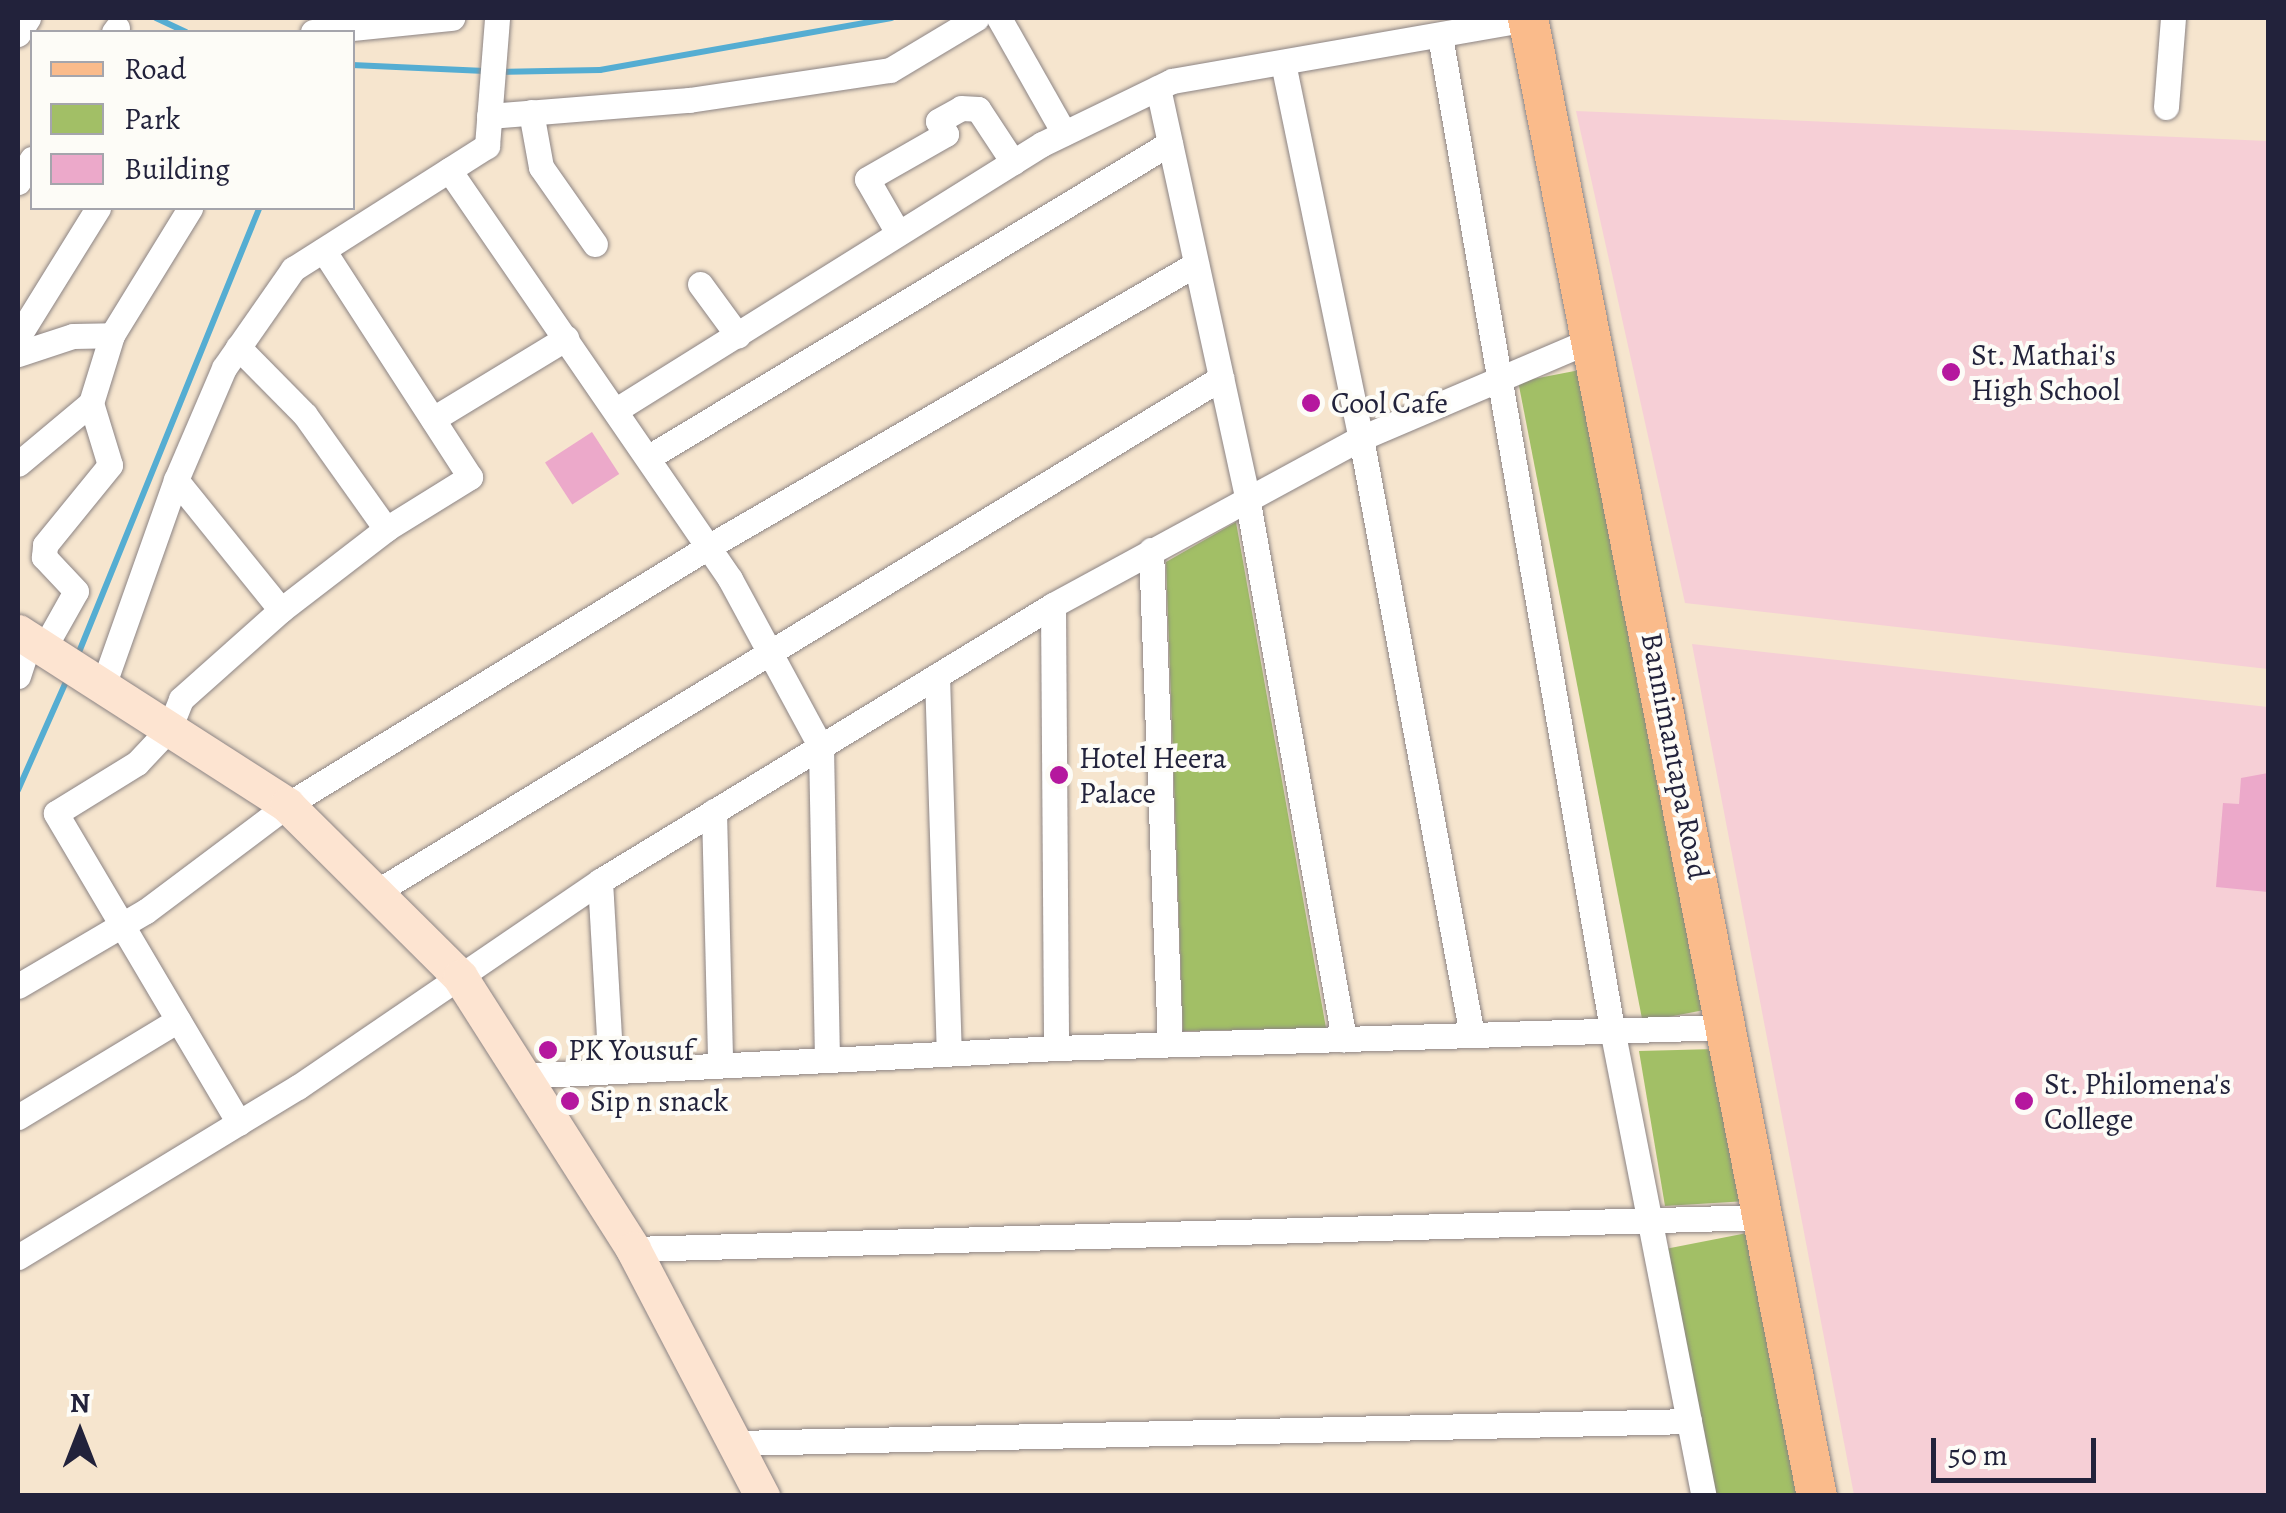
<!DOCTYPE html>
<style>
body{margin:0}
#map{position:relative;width:2286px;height:1513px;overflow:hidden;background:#f6e5ce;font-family:Alegreya,serif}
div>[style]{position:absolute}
.built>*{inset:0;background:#f6cfd6}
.green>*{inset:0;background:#a2bf66;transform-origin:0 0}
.stream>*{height:6px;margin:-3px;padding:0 3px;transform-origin:3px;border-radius:3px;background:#55add2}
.building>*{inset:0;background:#eca9ca;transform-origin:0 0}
.roads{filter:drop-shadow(0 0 2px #8c8484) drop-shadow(0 0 2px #8c8484)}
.street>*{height:25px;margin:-12.5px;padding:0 12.5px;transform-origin:12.5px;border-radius:12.5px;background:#fff}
.secondary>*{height:35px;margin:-17.5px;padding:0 17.5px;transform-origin:17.5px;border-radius:17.5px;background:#fde4d1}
.primary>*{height:40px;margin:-20px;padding:0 20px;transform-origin:20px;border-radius:20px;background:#fabb8b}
.dots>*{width:28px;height:28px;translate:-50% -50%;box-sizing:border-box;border:5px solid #fdfcf7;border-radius:50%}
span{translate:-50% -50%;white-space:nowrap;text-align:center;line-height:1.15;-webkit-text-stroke:8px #fdfcf7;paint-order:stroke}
.poi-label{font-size:30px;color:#22223b}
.left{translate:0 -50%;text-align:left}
.street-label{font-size:30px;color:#22223b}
.frame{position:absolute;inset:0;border:20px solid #22223b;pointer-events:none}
.legend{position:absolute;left:30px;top:30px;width:325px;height:180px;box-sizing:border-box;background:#fdfcf7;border:2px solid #a5a5ac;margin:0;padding:12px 18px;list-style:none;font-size:30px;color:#22223b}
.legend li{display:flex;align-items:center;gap:20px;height:50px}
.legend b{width:50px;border:2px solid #a5a5ac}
.north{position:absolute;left:30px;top:1383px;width:100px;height:100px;-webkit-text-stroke:8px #fdfcf7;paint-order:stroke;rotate:0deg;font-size:28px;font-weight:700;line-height:40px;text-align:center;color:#22223b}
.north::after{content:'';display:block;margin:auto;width:35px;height:45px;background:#22223b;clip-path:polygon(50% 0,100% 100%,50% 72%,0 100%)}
.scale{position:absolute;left:1931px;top:1438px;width:165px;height:45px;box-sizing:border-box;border:5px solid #22223b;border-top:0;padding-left:12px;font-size:30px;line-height:35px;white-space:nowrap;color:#22223b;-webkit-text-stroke:8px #fdfcf7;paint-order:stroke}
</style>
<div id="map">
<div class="built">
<i style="clip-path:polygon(1576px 111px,2268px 141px,2268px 669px,1685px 603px)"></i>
<i style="clip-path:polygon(1692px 644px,2268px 707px,2268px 1495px,1854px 1495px)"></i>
</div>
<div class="green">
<i style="left:1585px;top:369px;width:652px;height:68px;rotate:79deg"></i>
<i style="clip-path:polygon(1236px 522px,1326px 1028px,1183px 1031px,1166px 562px)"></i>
<i style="clip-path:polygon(1716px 1049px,1747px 1201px,1665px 1206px,1639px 1051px)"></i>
<i style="left:1747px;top:1233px;width:267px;height:82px;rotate:79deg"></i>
</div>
<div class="stream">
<i style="left:156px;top:18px;width:33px;rotate:25deg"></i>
<i style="left:352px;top:65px;width:133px;rotate:2.6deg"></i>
<i style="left:497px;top:72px;width:103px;rotate:-1.1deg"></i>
<i style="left:600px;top:70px;width:296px;rotate:-10.1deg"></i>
<i style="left:77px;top:657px;width:484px;rotate:-67.9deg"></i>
<i style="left:18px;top:790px;width:124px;rotate:-66.1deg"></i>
</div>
<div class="building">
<i style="left:592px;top:432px;width:50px;height:56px;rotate:57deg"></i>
<i style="clip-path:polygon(2268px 773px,2268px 892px,2216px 887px,2223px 803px,2239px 804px,2241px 778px)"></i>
</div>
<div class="roads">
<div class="street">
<i style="left:999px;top:18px;width:132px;rotate:60.5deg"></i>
<i style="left:114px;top:32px;width:5px;rotate:-53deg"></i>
<i style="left:313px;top:32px;width:140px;rotate:-5.8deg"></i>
<i style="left:18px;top:34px;width:19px;rotate:-58deg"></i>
<i style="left:1440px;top:36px;width:1013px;rotate:80.17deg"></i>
<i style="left:1613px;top:1034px;width:471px;rotate:78.9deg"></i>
<i style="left:1283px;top:63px;width:383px;rotate:78.3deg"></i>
<i style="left:1361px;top:438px;width:607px;rotate:79.47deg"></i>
<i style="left:1158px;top:88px;width:419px;rotate:77.7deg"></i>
<i style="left:1247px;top:497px;width:551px;rotate:79.85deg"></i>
<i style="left:2166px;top:107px;width:89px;rotate:-85.5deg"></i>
<i style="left:531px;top:112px;width:56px;rotate:79.7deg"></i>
<i style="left:541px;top:167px;width:94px;rotate:55deg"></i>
<i style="left:489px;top:116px;width:201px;rotate:-4.6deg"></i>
<i style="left:689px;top:100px;width:203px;rotate:-8.5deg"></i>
<i style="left:890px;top:70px;width:101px;rotate:-30.9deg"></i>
<i style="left:449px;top:170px;width:496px;rotate:55.5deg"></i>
<i style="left:730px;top:579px;width:191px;rotate:61.6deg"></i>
<i style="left:821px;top:747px;width:312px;rotate:88.9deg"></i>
<i style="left:18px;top:182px;width:27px;rotate:-59deg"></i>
<i style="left:898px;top:233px;width:62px;rotate:-119.9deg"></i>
<i style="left:867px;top:179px;width:91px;rotate:-29.7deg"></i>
<i style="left:946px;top:134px;width:15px;rotate:-122deg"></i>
<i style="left:938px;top:121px;width:26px;rotate:-29deg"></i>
<i style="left:961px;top:108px;width:17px;rotate:3deg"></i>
<i style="left:978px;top:109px;width:64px;rotate:56.6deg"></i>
<i style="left:700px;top:284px;width:64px;rotate:53.8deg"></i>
<i style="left:18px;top:337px;width:152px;rotate:-58.2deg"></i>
<i style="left:238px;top:347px;width:95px;rotate:45.4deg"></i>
<i style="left:305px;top:415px;width:140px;rotate:54.6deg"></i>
<i style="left:18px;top:354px;width:58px;rotate:-18.1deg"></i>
<i style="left:73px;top:336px;width:39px;rotate:-1deg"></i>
<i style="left:616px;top:410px;width:502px;rotate:-31.98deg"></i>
<i style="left:1042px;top:144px;width:144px;rotate:-25.9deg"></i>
<i style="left:1172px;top:81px;width:362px;rotate:-9.9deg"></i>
<i style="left:433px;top:419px;width:156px;rotate:-31.3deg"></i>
<i style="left:649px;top:457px;width:608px;rotate:-31.08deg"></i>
<i style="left:18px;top:464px;width:95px;rotate:-39.9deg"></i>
<i style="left:91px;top:403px;width:71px;rotate:-72.8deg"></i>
<i style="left:112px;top:335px;width:149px;rotate:-58.4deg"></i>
<i style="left:176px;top:480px;width:167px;rotate:51.1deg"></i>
<i style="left:1151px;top:550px;width:494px;rotate:87.8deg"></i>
<i style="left:1053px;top:605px;width:443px;rotate:89.6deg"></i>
<i style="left:44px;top:648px;width:65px;rotate:-60.7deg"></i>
<i style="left:76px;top:591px;width:47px;rotate:-133.3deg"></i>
<i style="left:44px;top:557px;width:12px;rotate:-85deg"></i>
<i style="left:45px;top:545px;width:103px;rotate:-50.9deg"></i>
<i style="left:110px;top:465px;width:65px;rotate:-107deg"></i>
<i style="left:18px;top:676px;width:39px;rotate:-72deg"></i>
<i style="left:937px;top:676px;width:377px;rotate:88.2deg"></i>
<i style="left:103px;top:686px;width:219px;rotate:-70.5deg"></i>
<i style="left:176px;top:480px;width:122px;rotate:-66.8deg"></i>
<i style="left:224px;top:368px;width:121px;rotate:-55.1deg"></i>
<i style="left:293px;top:269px;width:230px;rotate:-32.4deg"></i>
<i style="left:487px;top:146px;width:128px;rotate:-85.5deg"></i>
<i style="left:714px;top:811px;width:251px;rotate:88.6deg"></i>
<i style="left:600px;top:881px;width:189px;rotate:86.7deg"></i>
<i style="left:373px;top:894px;width:993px;rotate:-31.32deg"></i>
<i style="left:18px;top:986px;width:148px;rotate:-30.4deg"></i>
<i style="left:146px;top:911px;width:176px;rotate:-36.9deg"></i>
<i style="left:287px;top:805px;width:494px;rotate:-31.5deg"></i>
<i style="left:708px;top:547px;width:564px;rotate:-30.11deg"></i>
<i style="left:522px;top:1076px;width:535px;rotate:-3deg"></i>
<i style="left:1056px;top:1048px;width:671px;rotate:-1.79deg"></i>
<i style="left:18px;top:1117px;width:187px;rotate:-31.2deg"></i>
<i style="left:239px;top:1123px;width:360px;rotate:-120.6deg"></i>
<i style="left:56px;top:813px;width:95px;rotate:-31.7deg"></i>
<i style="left:137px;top:763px;width:47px;rotate:-46.7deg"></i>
<i style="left:169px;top:729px;width:32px;rotate:-68deg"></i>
<i style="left:181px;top:699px;width:134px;rotate:-41.7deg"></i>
<i style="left:281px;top:610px;width:133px;rotate:-37.6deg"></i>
<i style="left:386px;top:529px;width:99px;rotate:-31.8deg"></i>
<i style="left:470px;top:477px;width:270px;rotate:-122.9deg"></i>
<i style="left:633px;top:1249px;width:1131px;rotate:-1.62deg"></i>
<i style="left:18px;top:1257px;width:328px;rotate:-31.3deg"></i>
<i style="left:298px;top:1087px;width:366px;rotate:-34.3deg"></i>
<i style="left:600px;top:881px;width:530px;rotate:-31.35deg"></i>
<i style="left:1053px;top:605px;width:350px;rotate:-28.5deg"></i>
<i style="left:1361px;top:438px;width:247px;rotate:-23.1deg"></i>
<i style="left:737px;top:1443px;width:952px;rotate:-1.32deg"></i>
</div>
<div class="secondary">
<i style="left:18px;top:632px;width:320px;rotate:32.7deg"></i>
<i style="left:287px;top:805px;width:244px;rotate:44.8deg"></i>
<i style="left:460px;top:977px;width:322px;rotate:57.5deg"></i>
<i style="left:633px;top:1249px;width:279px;rotate:62.4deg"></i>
</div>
<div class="primary">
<i style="left:1528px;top:18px;width:1506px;rotate:78.94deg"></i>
</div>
</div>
<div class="dots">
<i style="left:1951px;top:372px;background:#b5179e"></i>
<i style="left:1311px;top:403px;background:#b5179e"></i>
<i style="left:1059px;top:775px;background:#b5179e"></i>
<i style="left:548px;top:1050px;background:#b5179e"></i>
<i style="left:570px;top:1101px;background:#b5179e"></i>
<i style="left:2024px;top:1101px;background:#b5179e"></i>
</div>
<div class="poi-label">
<span class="left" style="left:1971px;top:372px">St. Mathai's<br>High School</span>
<span class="left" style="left:1331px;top:403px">Cool Cafe</span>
<span class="left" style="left:1079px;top:775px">Hotel Heera<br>Palace</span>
<span class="left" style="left:568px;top:1050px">PK Yousuf</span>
<span class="left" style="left:2044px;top:1101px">St. Philomena's<br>College</span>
<span class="left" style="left:590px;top:1101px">Sip n snack</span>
</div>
<div class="street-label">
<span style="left:1675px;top:756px;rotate:79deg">Bannimantapa Road</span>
</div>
<div class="frame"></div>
<ul class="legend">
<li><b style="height:12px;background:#fabb8b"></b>Road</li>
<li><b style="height:28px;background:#a2bf66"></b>Park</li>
<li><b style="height:28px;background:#eca9ca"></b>Building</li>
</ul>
<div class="north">N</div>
<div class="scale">50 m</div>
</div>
